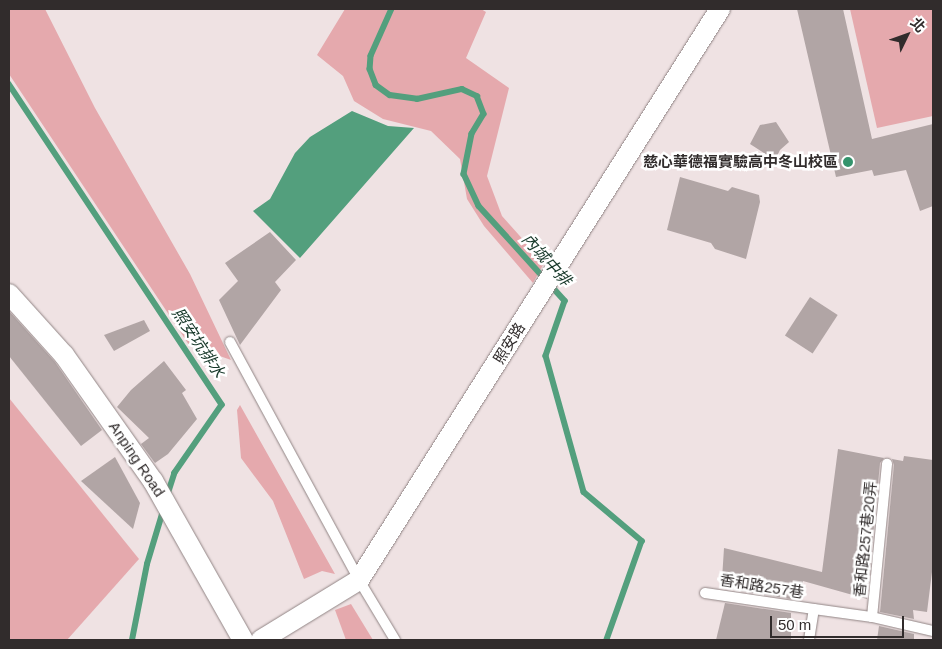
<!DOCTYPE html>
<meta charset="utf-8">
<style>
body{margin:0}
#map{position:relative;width:942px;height:649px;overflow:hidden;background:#efe2e3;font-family:Arial,"Noto Sans TC",sans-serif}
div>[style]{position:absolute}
.green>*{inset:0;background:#e5a9ad}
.water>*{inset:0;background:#539f7d}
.stream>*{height:5.5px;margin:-2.75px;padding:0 2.75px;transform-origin:2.75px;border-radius:2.75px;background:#539f7d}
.building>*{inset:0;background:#b1a5a5;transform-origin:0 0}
.roads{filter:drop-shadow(0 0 1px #918585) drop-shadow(0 0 1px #918585)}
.service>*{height:10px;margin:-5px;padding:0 5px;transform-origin:5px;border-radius:5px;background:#fff}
.minor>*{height:20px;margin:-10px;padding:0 10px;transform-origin:10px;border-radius:10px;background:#fff}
.dots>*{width:14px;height:14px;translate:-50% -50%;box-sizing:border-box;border:2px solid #fff;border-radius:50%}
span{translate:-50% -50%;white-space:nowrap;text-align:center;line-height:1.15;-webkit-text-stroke:5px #fff;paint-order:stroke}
.poi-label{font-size:15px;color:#312c2c;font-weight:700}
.right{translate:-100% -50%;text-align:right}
.street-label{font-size:15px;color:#312c2c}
.water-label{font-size:16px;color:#143627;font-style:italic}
.frame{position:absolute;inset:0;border:10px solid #312c2c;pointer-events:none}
.north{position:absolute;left:882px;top:10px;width:50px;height:50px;-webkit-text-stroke:4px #fff;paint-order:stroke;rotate:48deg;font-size:14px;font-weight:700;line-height:20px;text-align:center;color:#312c2c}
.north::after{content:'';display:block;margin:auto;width:18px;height:22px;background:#312c2c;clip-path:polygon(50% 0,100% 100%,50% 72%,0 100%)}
.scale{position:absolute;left:770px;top:616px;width:134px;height:22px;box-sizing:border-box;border:2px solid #312c2c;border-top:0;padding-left:6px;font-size:15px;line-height:18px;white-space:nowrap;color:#312c2c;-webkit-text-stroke:4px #fff;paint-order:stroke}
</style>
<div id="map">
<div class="green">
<i style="clip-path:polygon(9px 9px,45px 9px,95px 108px,190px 274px,231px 360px,189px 345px,9px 74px)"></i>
<i style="clip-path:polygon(345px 9px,481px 9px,486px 12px,466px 58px,509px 88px,487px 176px,502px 216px,544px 263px,533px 283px,484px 226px,467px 199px,460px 159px,431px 131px,383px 119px,354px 101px,343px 76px,317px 55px)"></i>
<i style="clip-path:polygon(850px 9px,933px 9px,933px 116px,877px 128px)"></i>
<i style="clip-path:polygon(9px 398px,139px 559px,67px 640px,9px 640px)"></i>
<i style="clip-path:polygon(240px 405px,335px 574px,322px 571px,304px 579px,273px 501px,241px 458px,237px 410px)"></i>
<i style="clip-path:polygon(351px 604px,373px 640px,346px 640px,335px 610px)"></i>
</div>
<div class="water">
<i style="clip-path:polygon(352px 111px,388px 126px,414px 128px,300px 258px,253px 211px,270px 199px,295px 153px,310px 137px)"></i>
</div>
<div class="stream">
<i style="left:392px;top:9px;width:51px;rotate:114.1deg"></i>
<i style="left:371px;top:56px;width:13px;rotate:94deg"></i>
<i style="left:370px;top:69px;width:17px;rotate:69deg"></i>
<i style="left:376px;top:85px;width:17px;rotate:36deg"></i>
<i style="left:390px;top:95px;width:27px;rotate:8deg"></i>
<i style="left:417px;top:99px;width:46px;rotate:-12.5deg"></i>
<i style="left:462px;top:89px;width:17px;rotate:25deg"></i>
<i style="left:477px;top:96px;width:19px;rotate:69deg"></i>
<i style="left:484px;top:114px;width:23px;rotate:121deg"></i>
<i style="left:472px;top:134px;width:41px;rotate:101.3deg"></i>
<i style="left:464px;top:174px;width:35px;rotate:65deg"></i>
<i style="left:479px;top:206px;width:128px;rotate:47.8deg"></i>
<i style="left:565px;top:301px;width:58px;rotate:109.1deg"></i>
<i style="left:546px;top:356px;width:141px;rotate:74.4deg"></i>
<i style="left:584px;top:492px;width:76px;rotate:40.2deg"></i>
<i style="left:642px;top:541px;width:105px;rotate:109.5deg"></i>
<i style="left:9px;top:84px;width:385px;rotate:56.4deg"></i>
<i style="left:222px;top:405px;width:83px;rotate:124.7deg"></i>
<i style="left:175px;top:473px;width:23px;rotate:108deg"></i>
<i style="left:132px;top:640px;width:77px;rotate:-78.8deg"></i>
<i style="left:147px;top:564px;width:55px;rotate:-73.2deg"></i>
</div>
<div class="building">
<i style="clip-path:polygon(797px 9px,843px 9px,872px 139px,933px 124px,933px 206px,920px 211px,906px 170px,874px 176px,872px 170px,836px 177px)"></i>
<i style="clip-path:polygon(776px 122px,789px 142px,780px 150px,775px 160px,750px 144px,760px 125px)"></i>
<i style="clip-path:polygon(680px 177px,728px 191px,732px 187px,759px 195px,760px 202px,746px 259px,715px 249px,711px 243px,667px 230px)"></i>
<i style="clip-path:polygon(270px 232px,296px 260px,275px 282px,281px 290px,240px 345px,219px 300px,238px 281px,225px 263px)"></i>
<i style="left:810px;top:297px;width:33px;height:46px;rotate:33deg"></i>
<i style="clip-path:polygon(9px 311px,55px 362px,102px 430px,81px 446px,9px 356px)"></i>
<i style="clip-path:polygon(144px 320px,150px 331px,114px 351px,104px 335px)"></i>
<i style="clip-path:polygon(164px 361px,186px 390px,182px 393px,197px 419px,168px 454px,155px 463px,141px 444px,149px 438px,117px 407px,131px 390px)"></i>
<i style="clip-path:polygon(838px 449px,884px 458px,880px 463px,867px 599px,803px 581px,803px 596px,791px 593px,791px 599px,728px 589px,731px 580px,722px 579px,724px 548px,822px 572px)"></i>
<i style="clip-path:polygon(904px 456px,933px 460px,932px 572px,927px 612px,913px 610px,914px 619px,880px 612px,894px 465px,892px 459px,903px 461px)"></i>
<i style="clip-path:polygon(115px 457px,140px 503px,133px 529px,81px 481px)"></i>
<i style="clip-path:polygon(725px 603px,791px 613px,791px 640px,716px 640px)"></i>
<i style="clip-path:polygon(879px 626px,914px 634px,914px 640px,877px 640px)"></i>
</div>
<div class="roads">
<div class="service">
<i style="left:230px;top:342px;width:271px;rotate:61.5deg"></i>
<i style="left:359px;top:580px;width:70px;rotate:59deg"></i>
<i style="left:705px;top:593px;width:110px;rotate:8.4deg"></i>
<i style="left:872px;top:617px;width:154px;rotate:-84.4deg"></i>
<i style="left:809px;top:640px;width:31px;rotate:-81deg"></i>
<i style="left:814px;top:609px;width:59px;rotate:7.9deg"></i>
<i style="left:872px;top:617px;width:63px;rotate:12.9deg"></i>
</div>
<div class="minor">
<i style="left:9px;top:294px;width:82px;rotate:48deg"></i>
<i style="left:64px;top:355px;width:154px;rotate:54.8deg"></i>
<i style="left:153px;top:481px;width:183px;rotate:60.5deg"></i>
<i style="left:261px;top:640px;width:115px;rotate:-31.5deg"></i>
<i style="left:359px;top:580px;width:676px;rotate:-57.7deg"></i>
</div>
</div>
<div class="dots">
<i style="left:848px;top:162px;background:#34936c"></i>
</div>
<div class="poi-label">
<span class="right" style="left:838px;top:162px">慈心華德福實驗高中冬山校區</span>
</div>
<div class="street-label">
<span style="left:509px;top:343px;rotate:-58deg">照安路</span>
<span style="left:137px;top:459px;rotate:56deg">Anping Road</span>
<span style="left:865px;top:539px;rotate:-84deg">香和路257巷20弄</span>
<span style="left:762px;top:586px;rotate:9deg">香和路257巷</span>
</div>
<div class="water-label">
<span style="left:546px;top:260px;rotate:48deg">內城中排</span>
<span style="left:198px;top:343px;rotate:56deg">照安坑排水</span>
</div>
<div class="frame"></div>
<div class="north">北</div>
<div class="scale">50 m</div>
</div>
